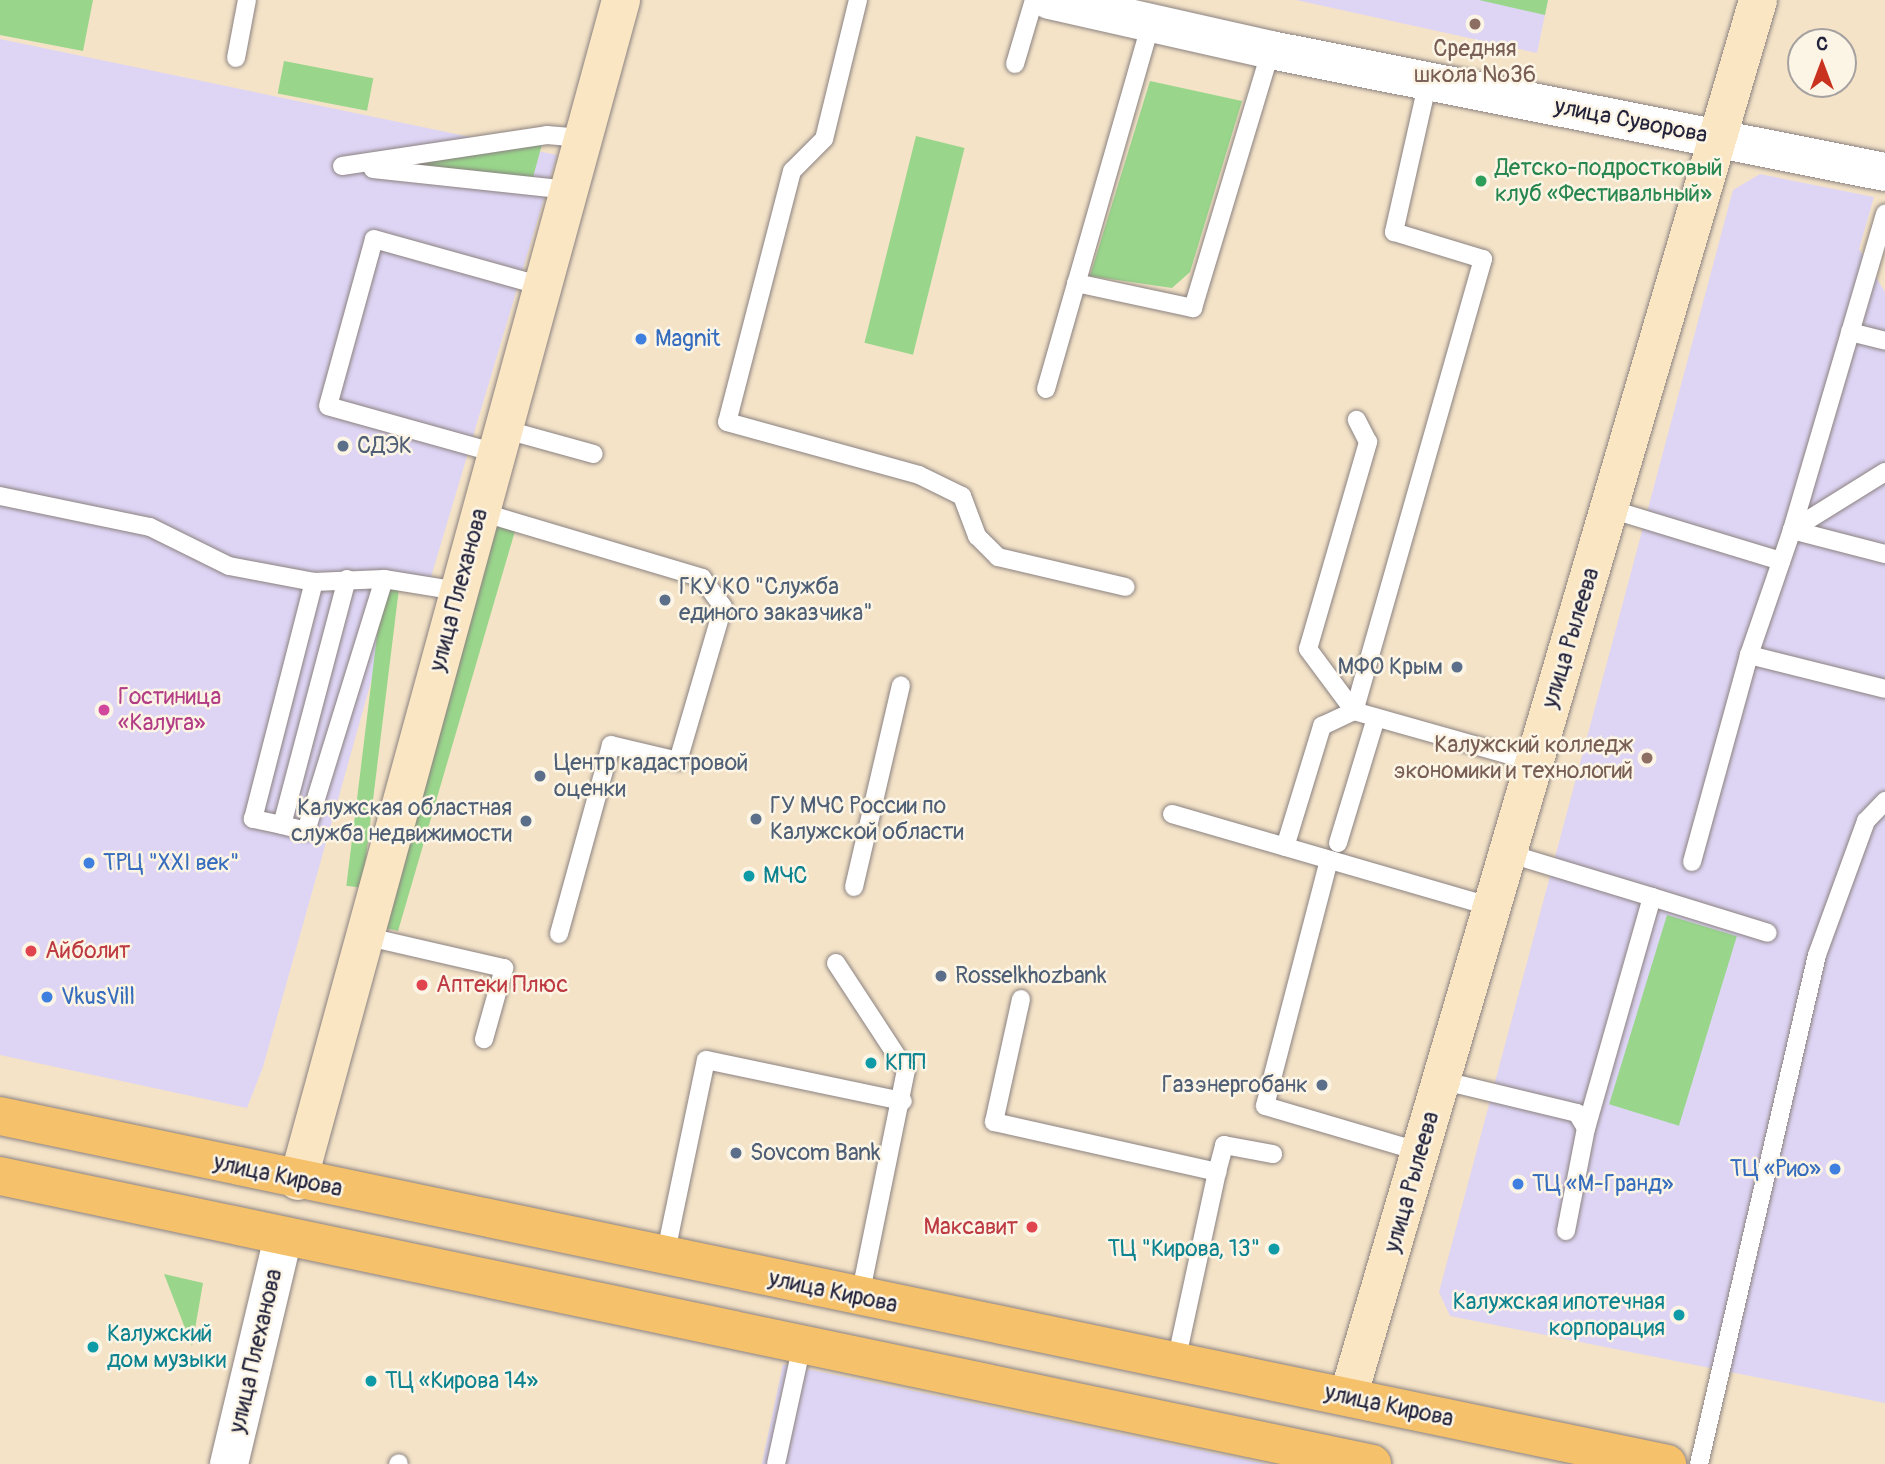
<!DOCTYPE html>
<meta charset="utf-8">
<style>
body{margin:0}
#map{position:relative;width:1885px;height:1464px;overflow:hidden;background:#f4e3c7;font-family:Pangolin,sans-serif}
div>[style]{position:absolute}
.built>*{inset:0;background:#ded5f5}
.green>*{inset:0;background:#99d68b;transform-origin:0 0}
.roads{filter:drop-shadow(0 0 2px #8b8281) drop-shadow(0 0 2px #8b8281)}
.service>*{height:18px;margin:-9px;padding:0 9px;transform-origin:9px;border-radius:9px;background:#fff}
.tertiary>*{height:38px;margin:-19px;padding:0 19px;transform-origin:19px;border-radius:19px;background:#fff}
.secondary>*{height:38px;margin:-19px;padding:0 19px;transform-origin:19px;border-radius:19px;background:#fbe6c4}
.primary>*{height:38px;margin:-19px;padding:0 19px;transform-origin:19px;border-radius:19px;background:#f5c16b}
.dots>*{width:19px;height:19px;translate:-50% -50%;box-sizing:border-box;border:4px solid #fcf5e5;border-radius:50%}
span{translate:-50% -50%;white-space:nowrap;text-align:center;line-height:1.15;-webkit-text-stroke:5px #fcf5e5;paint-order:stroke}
.education-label{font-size:23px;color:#785e54}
.right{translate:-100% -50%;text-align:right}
.street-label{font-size:23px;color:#22223b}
.leisure-label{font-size:23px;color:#27864d}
.left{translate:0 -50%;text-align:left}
.shop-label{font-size:23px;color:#366cbe}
.service-label{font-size:23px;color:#4e5e75}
.hotel-label{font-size:23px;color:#b23c85}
.culture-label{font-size:23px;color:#0d838f}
.health-label{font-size:23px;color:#be3a42}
.north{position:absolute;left:1787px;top:28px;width:70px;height:70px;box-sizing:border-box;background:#fcf5e5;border:2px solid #a5a1a1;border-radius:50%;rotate:0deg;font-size:19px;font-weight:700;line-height:28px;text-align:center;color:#22223b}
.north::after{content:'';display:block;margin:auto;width:24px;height:32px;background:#c8321e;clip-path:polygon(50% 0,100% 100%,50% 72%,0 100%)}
</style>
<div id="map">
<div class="built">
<i style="clip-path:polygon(1296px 0,1548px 0,1537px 53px)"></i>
<i style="clip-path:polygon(0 39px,557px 155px,428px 587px,399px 582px,263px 1067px,247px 1108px,0 1055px)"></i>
<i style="clip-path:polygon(1760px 174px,1874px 197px,1859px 249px,1885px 292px,1885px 1403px,1450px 1316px,1439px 1292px,1733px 190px)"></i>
<i style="clip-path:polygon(783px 1364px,1267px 1464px,762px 1464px)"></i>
</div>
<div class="green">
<i style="clip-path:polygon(0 0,93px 0,83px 51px,0 35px)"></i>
<i style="clip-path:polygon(1479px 0,1548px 0,1545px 15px)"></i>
<i style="left:284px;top:61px;width:91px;height:33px;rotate:11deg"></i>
<i style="clip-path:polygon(1150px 81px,1242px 101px,1190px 272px,1172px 288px,1090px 276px)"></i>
<i style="left:916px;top:136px;width:50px;height:213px;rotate:14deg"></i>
<i style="clip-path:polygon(544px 137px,532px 181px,351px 166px)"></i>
<i style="clip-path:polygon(493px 525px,515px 531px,398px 931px,381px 927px)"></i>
<i style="left:384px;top:579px;width:16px;height:309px;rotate:7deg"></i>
<i style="left:1667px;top:915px;width:73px;height:198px;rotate:17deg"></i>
<i style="clip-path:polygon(164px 1274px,203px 1283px,192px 1346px)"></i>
</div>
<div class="roads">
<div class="service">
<i style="left:858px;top:0;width:143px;rotate:103.7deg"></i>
<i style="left:824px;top:139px;width:45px;rotate:135deg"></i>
<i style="left:792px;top:171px;width:259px;rotate:104.5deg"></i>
<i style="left:727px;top:422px;width:199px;rotate:15.4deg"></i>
<i style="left:919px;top:475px;width:48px;rotate:26deg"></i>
<i style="left:962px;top:496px;width:43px;rotate:69.4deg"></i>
<i style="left:977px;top:536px;width:30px;rotate:45deg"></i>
<i style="left:998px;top:557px;width:131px;rotate:13.2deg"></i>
<i style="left:236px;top:58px;width:59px;rotate:-79.3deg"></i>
<i style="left:1015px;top:64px;width:67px;rotate:-73.5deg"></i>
<i style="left:1428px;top:81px;width:155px;rotate:102.7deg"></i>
<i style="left:1394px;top:232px;width:93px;rotate:16.9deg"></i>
<i style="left:1483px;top:259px;width:470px;rotate:105.9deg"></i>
<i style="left:1354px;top:711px;width:187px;rotate:15.8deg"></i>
<i style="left:342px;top:166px;width:207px;rotate:-8.6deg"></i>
<i style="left:547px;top:135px;width:35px;rotate:5deg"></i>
<i style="left:373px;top:169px;width:197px;rotate:6.1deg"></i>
<i style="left:1076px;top:283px;width:120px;rotate:12.1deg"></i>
<i style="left:1193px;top:308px;width:270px;rotate:-73.2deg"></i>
<i style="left:1850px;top:332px;width:36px;rotate:14deg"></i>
<i style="left:1046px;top:389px;width:381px;rotate:-74deg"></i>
<i style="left:503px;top:429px;width:94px;rotate:15.4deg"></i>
<i style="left:496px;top:453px;width:174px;rotate:-164.4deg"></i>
<i style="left:328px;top:406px;width:173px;rotate:-74.6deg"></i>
<i style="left:374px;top:239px;width:174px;rotate:15.6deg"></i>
<i style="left:1885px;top:472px;width:110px;rotate:148.1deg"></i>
<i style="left:1792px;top:530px;width:96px;rotate:14.5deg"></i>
<i style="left:0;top:496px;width:153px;rotate:11.7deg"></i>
<i style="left:150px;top:527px;width:88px;rotate:26.3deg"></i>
<i style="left:229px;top:566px;width:86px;rotate:10.7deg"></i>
<i style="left:314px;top:582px;width:70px;rotate:-2.5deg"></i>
<i style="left:384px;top:579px;width:75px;rotate:9.2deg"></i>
<i style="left:1610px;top:509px;width:179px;rotate:16.9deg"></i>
<i style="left:481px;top:512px;width:231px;rotate:16.6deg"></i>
<i style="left:702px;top:578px;width:36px;rotate:54deg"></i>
<i style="left:723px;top:607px;width:160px;rotate:106.3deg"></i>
<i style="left:678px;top:761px;width:69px;rotate:-166.6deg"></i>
<i style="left:611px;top:745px;width:196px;rotate:105.4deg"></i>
<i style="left:347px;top:579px;width:254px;rotate:104.8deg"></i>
<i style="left:282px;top:825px;width:25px;rotate:14deg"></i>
<i style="left:306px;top:831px;width:264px;rotate:-72.8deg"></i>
<i style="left:1749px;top:655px;width:140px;rotate:14deg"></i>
<i style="left:1172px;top:814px;width:334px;rotate:16.2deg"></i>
<i style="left:282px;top:825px;width:30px;rotate:-168deg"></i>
<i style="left:253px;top:819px;width:245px;rotate:-75.6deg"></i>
<i style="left:1338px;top:843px;width:131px;rotate:-73.1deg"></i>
<i style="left:1285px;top:847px;width:127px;rotate:-73deg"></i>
<i style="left:1322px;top:726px;width:35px;rotate:-25deg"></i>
<i style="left:1354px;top:711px;width:77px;rotate:-126.6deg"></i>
<i style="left:1308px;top:649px;width:216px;rotate:-73.8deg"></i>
<i style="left:1368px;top:442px;width:25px;rotate:-117deg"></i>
<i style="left:1507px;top:853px;width:152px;rotate:16.9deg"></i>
<i style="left:1652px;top:897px;width:240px;rotate:105.9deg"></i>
<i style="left:1329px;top:860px;width:254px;rotate:104.6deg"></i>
<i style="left:1265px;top:1106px;width:163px;rotate:16.4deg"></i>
<i style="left:1692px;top:862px;width:215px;rotate:-74.6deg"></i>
<i style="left:1749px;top:655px;width:132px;rotate:-71deg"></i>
<i style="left:1792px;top:530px;width:330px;rotate:-73.6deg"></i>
<i style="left:854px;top:887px;width:207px;rotate:-76.9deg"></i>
<i style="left:1652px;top:897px;width:121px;rotate:17.2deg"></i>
<i style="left:364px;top:936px;width:144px;rotate:12.9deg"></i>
<i style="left:504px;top:968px;width:74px;rotate:105.7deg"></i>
<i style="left:836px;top:963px;width:128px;rotate:56.8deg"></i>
<i style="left:906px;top:1070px;width:232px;rotate:101.5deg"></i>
<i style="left:1021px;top:999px;width:126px;rotate:102.4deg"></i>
<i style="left:994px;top:1122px;width:229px;rotate:12.6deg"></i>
<i style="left:1217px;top:1172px;width:194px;rotate:102.2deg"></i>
<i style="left:1440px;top:1080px;width:141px;rotate:13.5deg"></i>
<i style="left:1577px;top:1113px;width:17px;rotate:59deg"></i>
<i style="left:1586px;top:1128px;width:105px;rotate:101deg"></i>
<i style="left:1217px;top:1172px;width:28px;rotate:-75deg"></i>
<i style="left:1224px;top:1145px;width:50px;rotate:10.4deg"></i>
<i style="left:665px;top:1256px;width:200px;rotate:-78.2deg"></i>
<i style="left:706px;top:1060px;width:201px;rotate:11.8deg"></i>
<i style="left:398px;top:1464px;width:1px;rotate:-45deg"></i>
<i style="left:776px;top:1464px;width:122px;rotate:-77.7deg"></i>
<i style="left:1699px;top:1464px;width:522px;rotate:-76.95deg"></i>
<i style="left:1817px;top:955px;width:143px;rotate:-69.9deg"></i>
<i style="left:1866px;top:821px;width:28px;rotate:-46deg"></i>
</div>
<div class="tertiary">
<i style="left:1049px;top:0;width:228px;rotate:12.7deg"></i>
<i style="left:1271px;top:50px;width:626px;rotate:11.24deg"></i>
<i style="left:229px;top:1464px;width:233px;rotate:-76.6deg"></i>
</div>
<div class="secondary">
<i style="left:298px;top:1181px;width:1224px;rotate:-74.7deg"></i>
<i style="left:1348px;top:1397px;width:1456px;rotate:-73.64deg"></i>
</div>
<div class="primary">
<i style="left:0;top:1116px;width:1703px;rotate:11.79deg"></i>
<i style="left:0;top:1176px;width:1402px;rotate:11.85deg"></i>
</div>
</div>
<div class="dots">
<i style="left:1475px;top:24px;background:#8d6e63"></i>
<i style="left:1481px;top:181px;background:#2e9e5b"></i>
<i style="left:641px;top:339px;background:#3f7fe0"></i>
<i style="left:343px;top:446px;background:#5c6f8a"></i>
<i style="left:665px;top:600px;background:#5c6f8a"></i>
<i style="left:1457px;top:667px;background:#5c6f8a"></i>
<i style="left:104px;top:710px;background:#d1479c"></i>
<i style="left:1647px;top:758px;background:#8d6e63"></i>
<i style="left:540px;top:776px;background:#5c6f8a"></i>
<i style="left:756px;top:819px;background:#5c6f8a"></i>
<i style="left:526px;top:821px;background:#5c6f8a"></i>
<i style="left:89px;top:863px;background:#3f7fe0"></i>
<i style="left:749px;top:876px;background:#0f9aa8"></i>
<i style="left:31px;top:951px;background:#e0444e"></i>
<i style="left:941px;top:976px;background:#5c6f8a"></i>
<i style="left:422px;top:985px;background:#e0444e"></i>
<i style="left:47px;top:997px;background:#3f7fe0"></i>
<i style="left:871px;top:1063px;background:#0f9aa8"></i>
<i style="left:1322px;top:1085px;background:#5c6f8a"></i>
<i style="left:736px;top:1153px;background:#5c6f8a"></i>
<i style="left:1835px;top:1169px;background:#3f7fe0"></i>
<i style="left:1518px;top:1184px;background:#3f7fe0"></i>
<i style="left:1032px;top:1227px;background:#e0444e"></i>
<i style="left:1274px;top:1249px;background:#0f9aa8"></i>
<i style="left:1679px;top:1315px;background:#0f9aa8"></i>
<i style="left:93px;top:1347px;background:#0f9aa8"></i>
<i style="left:371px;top:1381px;background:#0f9aa8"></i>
</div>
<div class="education-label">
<span style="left:1475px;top:62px">Средняя<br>школа №36</span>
<span class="right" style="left:1633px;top:758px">Калужский колледж<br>экономики и технологий</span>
</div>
<div class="street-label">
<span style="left:1631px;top:121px;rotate:11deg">улица Суворова</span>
<span style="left:459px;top:590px;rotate:-75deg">улица Плеханова</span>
<span style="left:1571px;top:638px;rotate:-73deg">улица Рылеева</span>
<span style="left:278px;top:1176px;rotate:12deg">улица Кирова</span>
<span style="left:1412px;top:1182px;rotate:-74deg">улица Рылеева</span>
<span style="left:833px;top:1292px;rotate:12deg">улица Кирова</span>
<span style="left:256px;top:1351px;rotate:-77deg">улица Плеханова</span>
<span style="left:1389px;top:1406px;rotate:12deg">улица Кирова</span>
</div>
<div class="leisure-label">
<span class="left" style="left:1495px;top:181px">Детско-подростковый<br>клуб «Фестивальный»</span>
</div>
<div class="shop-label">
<span class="left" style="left:655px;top:339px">Magnit</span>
<span class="left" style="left:103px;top:863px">ТРЦ "XXI век"</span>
<span class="left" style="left:61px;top:997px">VkusVill</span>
<span class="right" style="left:1821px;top:1169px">ТЦ «Рио»</span>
<span class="left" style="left:1532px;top:1184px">ТЦ «М-Гранд»</span>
</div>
<div class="service-label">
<span class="left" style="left:357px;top:446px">СДЭК</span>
<span class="left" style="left:679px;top:600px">ГКУ КО "Служба<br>единого заказчика"</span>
<span class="right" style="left:1443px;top:667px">МФО Крым</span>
<span class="left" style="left:554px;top:776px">Центр кадастровой<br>оценки</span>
<span class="left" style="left:770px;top:819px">ГУ МЧС России по<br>Калужской области</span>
<span class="right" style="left:512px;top:821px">Калужская областная<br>служба недвижимости</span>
<span class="left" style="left:955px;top:976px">Rosselkhozbank</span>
<span class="right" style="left:1308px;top:1085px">Газэнергобанк</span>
<span class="left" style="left:750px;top:1153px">Sovcom Bank</span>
</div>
<div class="hotel-label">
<span class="left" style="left:118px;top:710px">Гостиница<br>«Калуга»</span>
</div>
<div class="culture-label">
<span class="left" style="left:763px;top:876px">МЧС</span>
<span class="left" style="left:885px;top:1063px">КПП</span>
<span class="right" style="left:1260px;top:1249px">ТЦ "Кирова, 13"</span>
<span class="right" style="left:1665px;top:1315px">Калужская ипотечная<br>корпорация</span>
<span class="left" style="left:107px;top:1347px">Калужский<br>дом музыки</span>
<span class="left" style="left:385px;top:1381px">ТЦ «Кирова 14»</span>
</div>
<div class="health-label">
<span class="left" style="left:45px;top:951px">Айболит</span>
<span class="left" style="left:436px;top:985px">Аптеки Плюс</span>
<span class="right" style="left:1018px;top:1227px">Максавит</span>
</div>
<div class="north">С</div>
</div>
